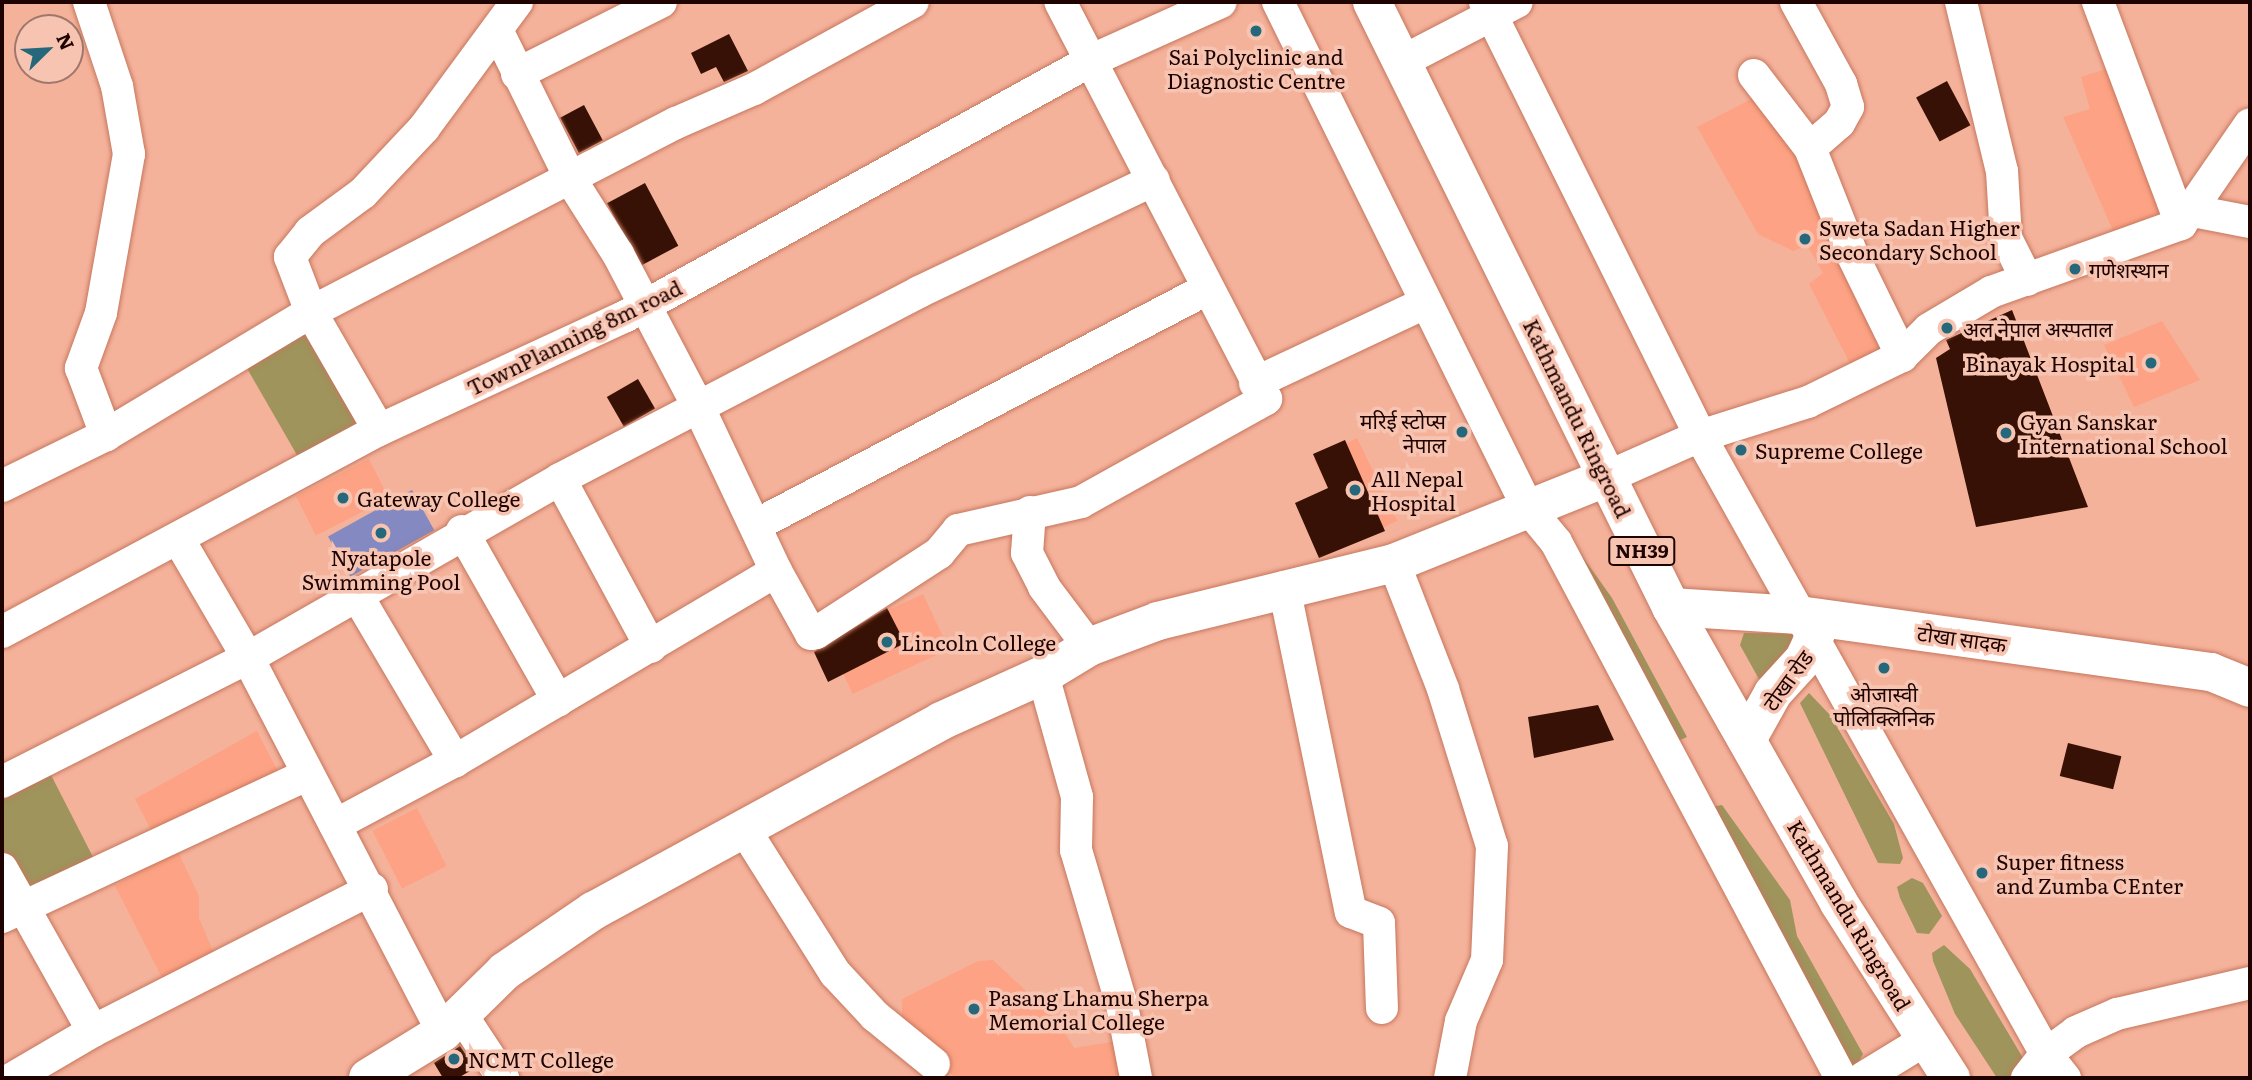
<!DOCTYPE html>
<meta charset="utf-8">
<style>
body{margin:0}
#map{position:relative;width:2252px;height:1080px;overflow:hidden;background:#f5b29b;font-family:Literata,"Noto Sans Devanagari",serif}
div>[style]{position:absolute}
.built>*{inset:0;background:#fda284;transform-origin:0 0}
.green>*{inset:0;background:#9e945c;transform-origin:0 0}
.water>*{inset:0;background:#8489c1;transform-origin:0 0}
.building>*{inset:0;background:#371105;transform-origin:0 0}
.roads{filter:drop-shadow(0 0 2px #c6775d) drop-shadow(0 0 2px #c6775d)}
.minor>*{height:32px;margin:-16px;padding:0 16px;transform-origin:16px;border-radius:16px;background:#fff}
.tertiary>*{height:38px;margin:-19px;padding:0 19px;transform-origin:19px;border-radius:19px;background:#fff}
.secondary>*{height:38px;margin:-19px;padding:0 19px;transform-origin:19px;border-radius:19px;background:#fff}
.trunk>*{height:38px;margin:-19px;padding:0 19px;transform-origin:19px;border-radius:19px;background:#fff}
.dots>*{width:19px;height:19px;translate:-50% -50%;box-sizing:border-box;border:4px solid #f7c4b2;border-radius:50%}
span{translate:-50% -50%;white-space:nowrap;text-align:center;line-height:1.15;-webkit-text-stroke:7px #f7c4b2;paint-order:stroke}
.shield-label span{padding:2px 5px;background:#f7c4b2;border:2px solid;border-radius:5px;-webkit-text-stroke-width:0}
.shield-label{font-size:19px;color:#1e0300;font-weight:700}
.poi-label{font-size:21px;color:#1e0300}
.left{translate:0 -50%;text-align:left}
.right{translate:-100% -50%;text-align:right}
.street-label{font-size:21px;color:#1e0300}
.frame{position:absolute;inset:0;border:4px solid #1e0300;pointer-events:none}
.north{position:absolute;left:14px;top:14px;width:70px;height:70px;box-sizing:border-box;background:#f7c4b2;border:2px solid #a0776b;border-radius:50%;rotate:66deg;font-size:19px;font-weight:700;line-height:28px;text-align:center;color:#1e0300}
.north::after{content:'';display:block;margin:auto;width:24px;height:32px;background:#26687b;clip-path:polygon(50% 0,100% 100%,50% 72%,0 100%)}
</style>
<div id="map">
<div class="built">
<i style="clip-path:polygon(2118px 65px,2167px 209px,2114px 233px,2063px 117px,2090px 109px,2081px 77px)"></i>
<i style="clip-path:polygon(1759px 95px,1820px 179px,1897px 353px,1857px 377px,1809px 284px,1823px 273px,1807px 245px,1793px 251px,1758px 234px,1697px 127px)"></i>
<i style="clip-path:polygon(2162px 321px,2200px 380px,2134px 407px,2104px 345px)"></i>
<i style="left:1357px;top:438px;width:92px;height:48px;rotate:64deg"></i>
<i style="left:369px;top:459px;width:44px;height:82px;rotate:63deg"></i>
<i style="left:923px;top:594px;width:61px;height:106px;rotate:65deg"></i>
<i style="clip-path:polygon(257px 731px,284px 783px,173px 841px,199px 896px,199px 918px,224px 977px,175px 1003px,115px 886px,165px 857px,135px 799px)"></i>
<i style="left:417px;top:808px;width:65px;height:50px;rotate:63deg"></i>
<i style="clip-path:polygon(993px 960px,1058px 1021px,1074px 1048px,1118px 1041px,1126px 1078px,955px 1078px,902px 1020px,902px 999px,978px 961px)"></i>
</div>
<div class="green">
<i style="left:308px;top:328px;width:111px;height:73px;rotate:60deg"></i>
<i style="clip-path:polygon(1562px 528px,1612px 598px,1687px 737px,1678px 741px)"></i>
<i style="clip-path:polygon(1744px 633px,1802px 634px,1760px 681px,1740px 645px)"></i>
<i style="clip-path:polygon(1809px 693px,1830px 715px,1894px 824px,1903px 858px,1900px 864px,1878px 863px,1800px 703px)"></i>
<i style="clip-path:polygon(49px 771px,95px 861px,24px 896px,2px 853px,2px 795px)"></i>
<i style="clip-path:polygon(1722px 805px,1790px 900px,1797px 936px,1863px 1054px,1853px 1072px,1712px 807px)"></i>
<i style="clip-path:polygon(1912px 878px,1923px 883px,1942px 916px,1929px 934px,1917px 933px,1900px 898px,1897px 887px)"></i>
<i style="clip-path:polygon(1944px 945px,1970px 969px,2026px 1063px,2012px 1078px,1997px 1078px,1955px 1014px,1933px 961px,1932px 953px)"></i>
</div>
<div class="water">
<i style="left:412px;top:490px;width:46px;height:96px;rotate:61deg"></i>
</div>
<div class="building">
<i style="clip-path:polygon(729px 34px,748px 71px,724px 82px,716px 67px,701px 74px,691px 53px)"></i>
<i style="left:1947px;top:81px;width:50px;height:35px;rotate:62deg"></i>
<i style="left:584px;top:105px;width:40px;height:27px;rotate:62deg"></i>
<i style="left:645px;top:183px;width:71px;height:43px;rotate:62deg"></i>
<i style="clip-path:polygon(2012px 310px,2088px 507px,1976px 527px,1936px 358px,1950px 349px,1946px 340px)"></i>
<i style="left:638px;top:379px;width:34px;height:36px;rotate:60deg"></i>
<i style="clip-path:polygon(1345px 440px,1385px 531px,1319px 558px,1295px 503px,1328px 488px,1313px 454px)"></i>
<i style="clip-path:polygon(887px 608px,905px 643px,828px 682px,814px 652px)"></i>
<i style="clip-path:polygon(1598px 705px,1614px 740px,1534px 758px,1528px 717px)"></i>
<i style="left:2068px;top:743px;width:55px;height:34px;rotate:14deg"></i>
<i style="clip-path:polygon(460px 1046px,475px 1068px,458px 1078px,443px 1078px,434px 1063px)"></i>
</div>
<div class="roads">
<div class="minor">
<i style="left:89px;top:2px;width:89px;rotate:71.6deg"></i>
<i style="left:117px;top:86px;width:69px;rotate:80deg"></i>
<i style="left:129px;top:154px;width:161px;rotate:100deg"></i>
<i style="left:101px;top:313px;width:59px;rotate:110deg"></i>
<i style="left:81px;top:368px;width:72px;rotate:69.5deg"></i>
<i style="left:1278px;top:2px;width:564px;rotate:63.71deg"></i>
<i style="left:1528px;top:508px;width:44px;rotate:50.5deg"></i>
<i style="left:1556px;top:542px;width:607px;rotate:62deg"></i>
<i style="left:1485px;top:2px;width:484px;rotate:63.6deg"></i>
<i style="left:1700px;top:436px;width:708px;rotate:60.76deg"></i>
<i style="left:2046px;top:1054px;width:31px;rotate:52deg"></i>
<i style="left:1796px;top:2px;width:94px;rotate:61.2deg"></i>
<i style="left:1841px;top:84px;width:24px;rotate:73deg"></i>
<i style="left:1848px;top:107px;width:18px;rotate:119deg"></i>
<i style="left:1839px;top:123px;width:38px;rotate:139deg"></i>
<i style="left:1810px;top:148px;width:114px;rotate:68.4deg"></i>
<i style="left:1852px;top:254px;width:114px;rotate:63.9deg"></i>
<i style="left:1961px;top:2px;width:174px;rotate:76.4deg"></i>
<i style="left:2002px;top:171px;width:67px;rotate:86.6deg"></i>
<i style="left:2006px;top:238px;width:47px;rotate:63.4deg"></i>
<i style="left:2098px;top:2px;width:237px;rotate:69.5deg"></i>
<i style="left:497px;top:30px;width:167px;rotate:63.7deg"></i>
<i style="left:571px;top:180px;width:88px;rotate:57.6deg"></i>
<i style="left:618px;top:254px;width:174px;rotate:62.3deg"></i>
<i style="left:699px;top:408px;width:180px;rotate:64.7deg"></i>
<i style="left:776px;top:571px;width:72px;rotate:60.9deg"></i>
<i style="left:811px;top:634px;width:5px;rotate:-11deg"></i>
<i style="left:816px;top:633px;width:147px;rotate:-33deg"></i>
<i style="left:939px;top:553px;width:30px;rotate:-50deg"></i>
<i style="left:958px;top:530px;width:126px;rotate:-12.8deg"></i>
<i style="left:1081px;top:502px;width:212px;rotate:-29.1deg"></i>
<i style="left:1266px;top:399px;width:447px;rotate:-117.4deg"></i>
<i style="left:1403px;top:61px;width:128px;rotate:-27.4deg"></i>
<i style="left:517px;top:74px;width:161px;rotate:-26.6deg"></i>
<i style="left:1754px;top:75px;width:92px;rotate:52.5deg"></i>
<i style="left:2188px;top:210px;width:63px;rotate:11deg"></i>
<i style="left:1255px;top:383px;width:188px;rotate:-25.2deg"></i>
<i style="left:379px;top:430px;width:136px;rotate:-120deg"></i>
<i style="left:311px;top:312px;width:59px;rotate:-110.9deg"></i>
<i style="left:290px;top:257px;width:32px;rotate:-51deg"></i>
<i style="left:310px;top:232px;width:66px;rotate:-36.3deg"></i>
<i style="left:363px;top:193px;width:89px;rotate:-46.8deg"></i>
<i style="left:424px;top:128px;width:157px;rotate:-53.6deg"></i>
<i style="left:1605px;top:478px;width:104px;rotate:-23.9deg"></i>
<i style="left:1700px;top:436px;width:113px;rotate:-17.5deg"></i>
<i style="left:1808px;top:402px;width:105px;rotate:-26.1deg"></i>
<i style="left:1902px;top:356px;width:38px;rotate:-45deg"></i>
<i style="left:1929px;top:329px;width:72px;rotate:-30.8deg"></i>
<i style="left:1991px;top:292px;width:202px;rotate:-19.7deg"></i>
<i style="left:2181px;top:224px;width:121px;rotate:-55.4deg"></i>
<i style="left:560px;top:479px;width:191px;rotate:61.6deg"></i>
<i style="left:2px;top:486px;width:116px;rotate:-26.1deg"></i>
<i style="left:106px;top:435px;width:239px;rotate:-31deg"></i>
<i style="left:311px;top:312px;width:411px;rotate:-27.4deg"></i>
<i style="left:676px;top:123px;width:85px;rotate:-23.6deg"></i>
<i style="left:754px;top:89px;width:181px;rotate:-28.7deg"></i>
<i style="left:1030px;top:512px;width:41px;rotate:94.2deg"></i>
<i style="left:1027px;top:553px;width:38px;rotate:63deg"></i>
<i style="left:1044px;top:587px;width:75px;rotate:53.1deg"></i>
<i style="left:756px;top:525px;width:509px;rotate:-27.62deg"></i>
<i style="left:462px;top:531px;width:195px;rotate:60.5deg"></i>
<i style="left:179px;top:540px;width:137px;rotate:59.7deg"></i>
<i style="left:248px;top:658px;width:422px;rotate:62.5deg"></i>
<i style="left:1394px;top:563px;width:135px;rotate:68.7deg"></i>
<i style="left:1443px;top:689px;width:164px;rotate:72.7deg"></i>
<i style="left:1492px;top:846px;width:114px;rotate:92.5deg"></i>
<i style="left:1487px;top:960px;width:66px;rotate:113.1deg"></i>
<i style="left:1461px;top:1021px;width:58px;rotate:100.9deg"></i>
<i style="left:1284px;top:587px;width:332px;rotate:78.4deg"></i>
<i style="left:1351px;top:912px;width:30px;rotate:21deg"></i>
<i style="left:1379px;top:923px;width:85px;rotate:88deg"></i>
<i style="left:358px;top:597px;width:191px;rotate:59.4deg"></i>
<i style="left:2px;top:632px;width:428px;rotate:-28.2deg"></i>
<i style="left:379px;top:430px;width:272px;rotate:-24.8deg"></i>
<i style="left:626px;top:316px;width:532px;rotate:-28.78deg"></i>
<i style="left:1092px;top:60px;width:141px;rotate:-24.2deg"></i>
<i style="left:1043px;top:675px;width:127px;rotate:74.4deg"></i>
<i style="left:1077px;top:797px;width:53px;rotate:91.1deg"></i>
<i style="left:1076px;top:850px;width:162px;rotate:73.5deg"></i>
<i style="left:1122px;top:1005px;width:74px;rotate:79.1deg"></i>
<i style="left:2px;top:782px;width:275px;rotate:-26.8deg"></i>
<i style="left:248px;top:658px;width:360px;rotate:-29.8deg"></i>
<i style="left:560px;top:479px;width:405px;rotate:-27.5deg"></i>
<i style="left:919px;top:292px;width:260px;rotate:-25.5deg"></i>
<i style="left:335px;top:825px;width:136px;rotate:-28.1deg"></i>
<i style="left:455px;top:761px;width:373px;rotate:-30.6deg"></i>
<i style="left:743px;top:827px;width:173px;rotate:57.8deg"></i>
<i style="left:835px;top:973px;width:59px;rotate:47.1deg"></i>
<i style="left:875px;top:1016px;width:76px;rotate:39.1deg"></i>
<i style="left:2px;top:869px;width:186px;rotate:60.7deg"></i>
<i style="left:2px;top:917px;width:336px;rotate:-25deg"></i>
<i style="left:461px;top:1014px;width:77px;rotate:56.7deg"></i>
<i style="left:13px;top:1078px;width:93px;rotate:-30.4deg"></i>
<i style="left:93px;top:1031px;width:313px;rotate:-27deg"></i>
<i style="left:1863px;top:1078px;width:73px;rotate:-31.5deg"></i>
<i style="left:2027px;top:1078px;width:31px;rotate:-52deg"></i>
<i style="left:2046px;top:1054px;width:37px;rotate:-36deg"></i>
<i style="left:2076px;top:1032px;width:45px;rotate:-23.7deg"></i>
<i style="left:2117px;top:1014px;width:137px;rotate:-13.1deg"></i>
</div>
<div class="tertiary">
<i style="left:368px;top:1078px;width:88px;rotate:-31.5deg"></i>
<i style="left:443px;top:1032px;width:87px;rotate:-44.5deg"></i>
<i style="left:505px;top:971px;width:107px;rotate:-34.3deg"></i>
<i style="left:593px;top:911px;width:396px;rotate:-28.6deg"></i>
<i style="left:941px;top:721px;width:112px;rotate:-24.3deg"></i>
<i style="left:1043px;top:675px;width:54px;rotate:-31.3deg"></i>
<i style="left:1089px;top:647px;width:74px;rotate:-20.6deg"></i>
<i style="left:1158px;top:621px;width:243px;rotate:-13.8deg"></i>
<i style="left:1394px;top:563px;width:227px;rotate:-21.9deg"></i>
</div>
<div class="secondary">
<i style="left:1671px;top:607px;width:128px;rotate:3.6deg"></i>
<i style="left:1799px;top:615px;width:416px;rotate:7.9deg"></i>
<i style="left:2211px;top:672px;width:42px;rotate:22.3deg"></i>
<i style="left:1748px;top:738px;width:51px;rotate:-60.9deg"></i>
<i style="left:1773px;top:693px;width:46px;rotate:-47.6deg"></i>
<i style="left:1804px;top:659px;width:43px;rotate:-65.2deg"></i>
</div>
<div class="trunk">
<i style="left:1372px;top:2px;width:675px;rotate:63.7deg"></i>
<i style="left:1671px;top:607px;width:340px;rotate:60.4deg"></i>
<i style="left:1839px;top:903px;width:208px;rotate:57.4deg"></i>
</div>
</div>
<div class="dots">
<i style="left:1256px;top:31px;background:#26687b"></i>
<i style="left:1805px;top:239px;background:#26687b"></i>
<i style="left:2075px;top:269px;background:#26687b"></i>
<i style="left:1947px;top:328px;background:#26687b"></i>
<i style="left:2151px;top:363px;background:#26687b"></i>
<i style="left:1462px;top:432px;background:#26687b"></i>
<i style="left:2006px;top:433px;background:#26687b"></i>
<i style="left:1741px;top:450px;background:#26687b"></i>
<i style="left:1355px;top:490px;background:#26687b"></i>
<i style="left:343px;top:498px;background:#26687b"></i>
<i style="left:381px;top:533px;background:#26687b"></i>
<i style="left:887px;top:642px;background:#26687b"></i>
<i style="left:1884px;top:668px;background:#26687b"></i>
<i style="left:1982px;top:873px;background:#26687b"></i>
<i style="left:974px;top:1009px;background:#26687b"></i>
<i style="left:454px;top:1059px;background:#26687b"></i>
</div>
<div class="shield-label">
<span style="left:1642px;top:551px">NH39</span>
</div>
<div class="poi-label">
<span style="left:1256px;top:68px">Sai Polyclinic and<br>Diagnostic Centre</span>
<span class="left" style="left:1819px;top:239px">Sweta Sadan Higher<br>Secondary School</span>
<span class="left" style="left:2089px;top:269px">गणेशस्थान</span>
<span class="left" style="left:1963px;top:328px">अल नेपाल अस्पताल</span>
<span class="right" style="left:2135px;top:363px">Binayak Hospital</span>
<span class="right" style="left:1446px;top:432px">मरिई स्टोप्स<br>नेपाल</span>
<span class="left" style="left:2020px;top:433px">Gyan Sanskar<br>International School</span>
<span class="left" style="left:1755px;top:450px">Supreme College</span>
<span class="left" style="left:1371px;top:490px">All Nepal<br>Hospital</span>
<span class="left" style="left:357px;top:498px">Gateway College</span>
<span style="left:381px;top:569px">Nyatapole<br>Swimming Pool</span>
<span class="left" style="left:901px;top:642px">Lincoln College</span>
<span style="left:1884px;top:705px">ओजास्वी<br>पोलिक्लिनिक</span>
<span class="left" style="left:1996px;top:873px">Super fitness<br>and Zumba CEnter</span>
<span class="left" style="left:988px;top:1009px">Pasang Lhamu Sherpa<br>Memorial College</span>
<span class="left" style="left:468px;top:1059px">NCMT College</span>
</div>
<div class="street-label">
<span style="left:574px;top:337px;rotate:-26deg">TownPlanning 8m road</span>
<span style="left:1578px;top:418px;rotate:64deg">Kathmandu Ringroad</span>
<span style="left:1962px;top:638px;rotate:8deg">टोखा सादक</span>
<span style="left:1787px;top:680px;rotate:-54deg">टोखा रोड</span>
<span style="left:1850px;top:915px;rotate:59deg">Kathmandu Ringroad</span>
</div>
<div class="frame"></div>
<div class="north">N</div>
</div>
